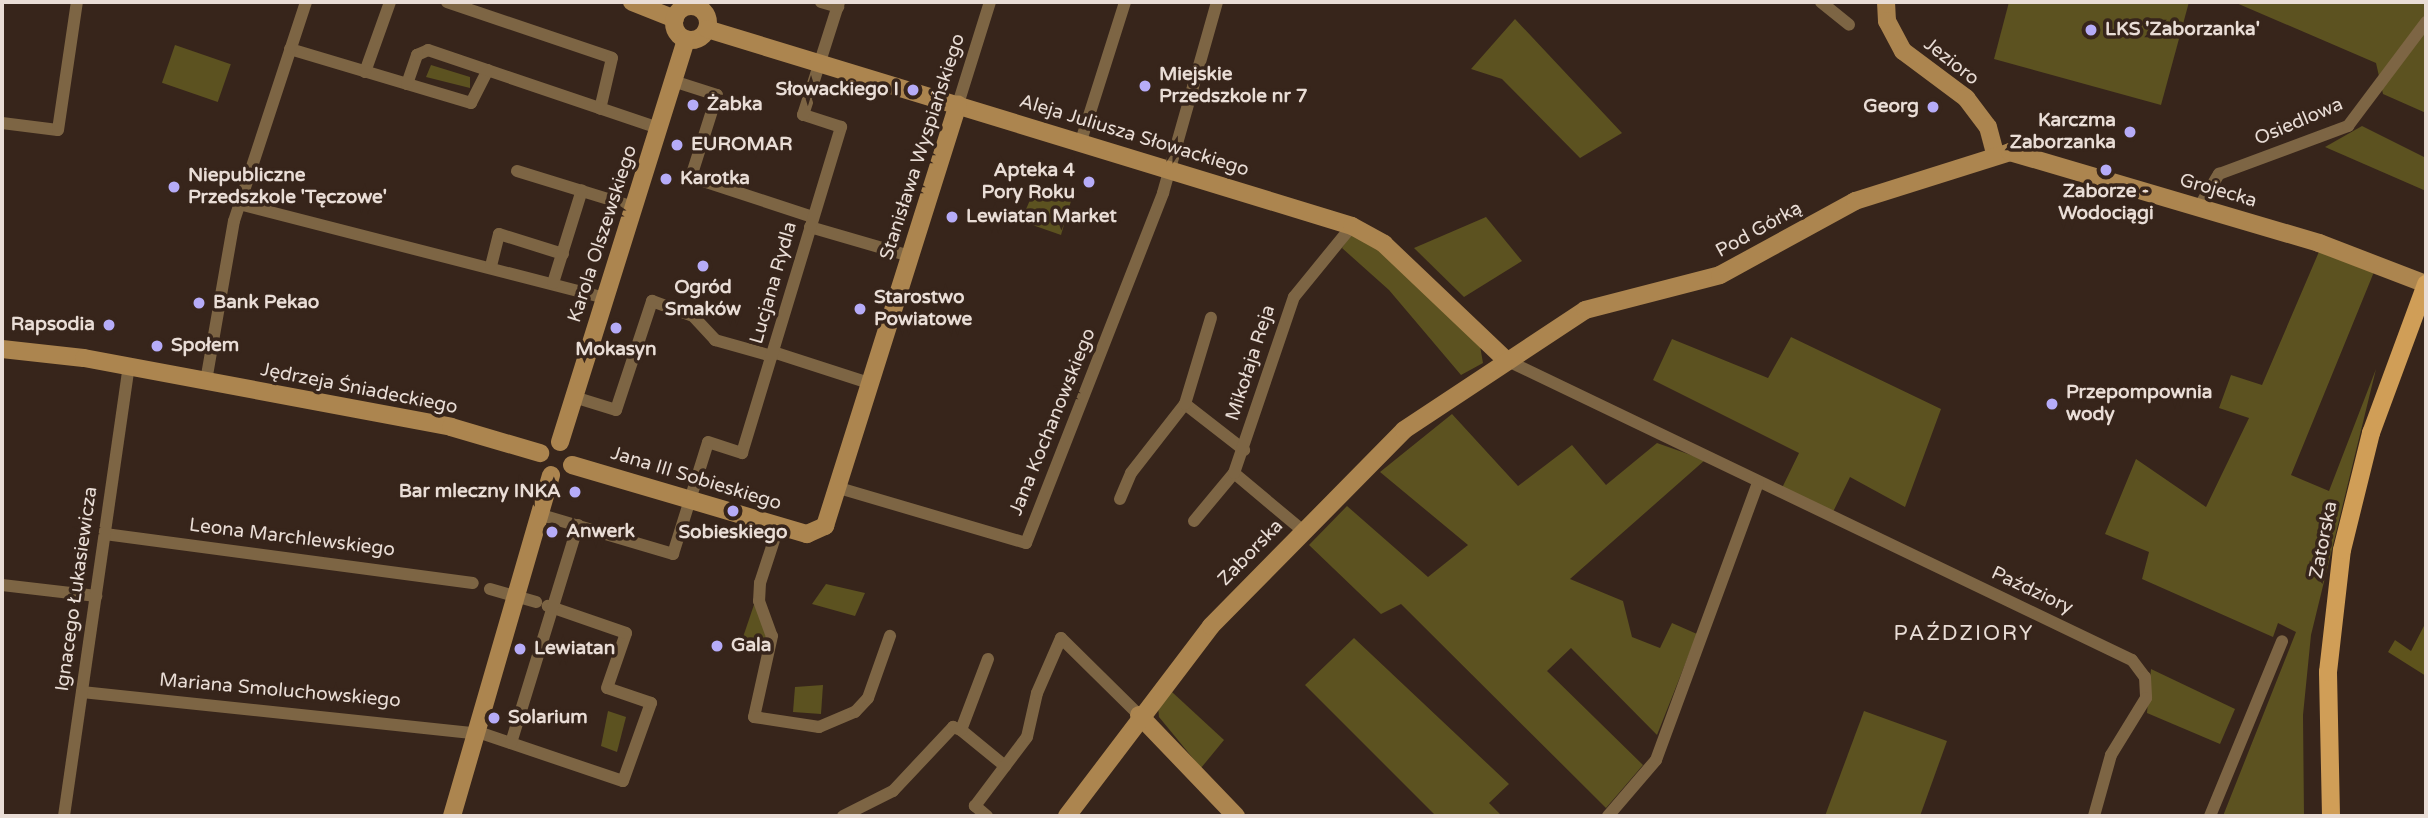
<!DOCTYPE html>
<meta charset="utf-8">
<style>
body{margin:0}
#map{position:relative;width:2428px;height:818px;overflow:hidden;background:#37251b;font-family:"Varela Round",sans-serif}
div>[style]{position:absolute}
.green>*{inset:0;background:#5c5220;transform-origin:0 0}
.forest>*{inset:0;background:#5e531c}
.street>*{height:12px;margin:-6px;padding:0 6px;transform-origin:6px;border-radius:6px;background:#7d6544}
.secondary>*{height:18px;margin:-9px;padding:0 9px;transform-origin:9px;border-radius:9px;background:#ac854f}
.secondary>.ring{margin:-9px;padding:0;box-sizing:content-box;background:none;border:18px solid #ac854f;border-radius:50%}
.primary>*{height:18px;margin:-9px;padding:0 9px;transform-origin:9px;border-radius:9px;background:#d09e57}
.dots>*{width:19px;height:19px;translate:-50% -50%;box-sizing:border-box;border:4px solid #37251b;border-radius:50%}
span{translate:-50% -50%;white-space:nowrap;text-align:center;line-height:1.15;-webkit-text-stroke:7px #37251b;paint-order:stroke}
.poi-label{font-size:19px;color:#e9ddd6;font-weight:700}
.left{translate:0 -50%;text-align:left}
.right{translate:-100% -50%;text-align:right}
.street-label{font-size:19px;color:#e9ddd6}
.neighbourhood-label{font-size:21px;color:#e9ddd6;letter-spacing:2px}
.frame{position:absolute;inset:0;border:4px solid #e9ddd6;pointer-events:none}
</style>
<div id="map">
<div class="green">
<i style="clip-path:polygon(2009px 2px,2189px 2px,2161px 105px,1994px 59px)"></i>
<i style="clip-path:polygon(2234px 2px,2426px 2px,2426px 113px,2383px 94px,2376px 63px)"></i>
<i style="clip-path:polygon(1515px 19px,1622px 133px,1580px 158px,1502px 79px,1471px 69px)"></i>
<i style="left:175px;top:45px;width:59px;height:40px;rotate:19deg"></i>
<i style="clip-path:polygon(431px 65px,470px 77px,470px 88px,426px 77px)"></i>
<i style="clip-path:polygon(2362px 126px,2426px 158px,2426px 191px,2325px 147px)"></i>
<i style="clip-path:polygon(1033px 193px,1071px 201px,1061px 235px,1021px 221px)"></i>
<i style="clip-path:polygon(1486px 217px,1522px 261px,1464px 297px,1414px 248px)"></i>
<i style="clip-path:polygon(1353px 231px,1381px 248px,1479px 340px,1483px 363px,1461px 375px,1389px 290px,1342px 248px)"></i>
<i style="clip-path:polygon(2321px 247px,2376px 267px,2291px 475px,2329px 491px,2376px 369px,2311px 635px,2303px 715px,2304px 816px,2223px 816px,2296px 632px,2278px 623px,2273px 637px,2142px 579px,2149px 552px,2105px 534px,2136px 459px,2206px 507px,2249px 418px,2219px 408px,2231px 375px,2262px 385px)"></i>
<i style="clip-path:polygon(1791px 337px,1941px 409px,1905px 507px,1850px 477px,1833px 512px,1782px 488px,1799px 453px,1653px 380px,1672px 339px,1768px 378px)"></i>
<i style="clip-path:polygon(1452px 414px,1518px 486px,1572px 445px,1606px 485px,1657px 443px,1705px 460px,1570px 579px,1623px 601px,1632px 637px,1660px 648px,1672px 623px,1697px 634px,1657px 735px,1571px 648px,1547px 671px,1643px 765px,1606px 808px,1401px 604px,1381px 614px,1309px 545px,1347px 506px,1428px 577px,1468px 545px,1380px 472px)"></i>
<i style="clip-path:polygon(826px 584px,865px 593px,855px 616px,812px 604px)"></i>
<i style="clip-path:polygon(759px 590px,771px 646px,741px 643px)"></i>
<i style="clip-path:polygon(1354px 638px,1509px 784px,1489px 803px,1502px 816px,1436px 816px,1305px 685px)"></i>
<i style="clip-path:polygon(2151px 669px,2235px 709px,2220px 744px,2147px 713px)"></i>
<i style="clip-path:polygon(823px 685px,821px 714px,793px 712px,795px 687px)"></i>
<i style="clip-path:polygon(1172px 692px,1224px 740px,1201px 768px,1159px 717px,1158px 707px)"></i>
<i style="clip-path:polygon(608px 711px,626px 717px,617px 752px,601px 746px)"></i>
<i style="clip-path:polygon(1864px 711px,1947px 741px,1920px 816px,1825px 816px)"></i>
</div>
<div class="forest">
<i style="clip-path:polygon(2426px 622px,2426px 676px,2388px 652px,2395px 640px,2411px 651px)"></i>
</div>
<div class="street">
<i style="left:447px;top:2px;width:174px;rotate:18.7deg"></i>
<i style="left:612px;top:58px;width:52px;rotate:103.2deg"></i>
<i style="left:821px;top:2px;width:18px;rotate:16deg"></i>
<i style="left:1821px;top:2px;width:36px;rotate:39deg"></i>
<i style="left:290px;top:49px;width:189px;rotate:16.6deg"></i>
<i style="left:471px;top:103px;width:37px;rotate:-63deg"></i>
<i style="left:365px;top:72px;width:74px;rotate:-70.3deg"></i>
<i style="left:673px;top:81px;width:46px;rotate:17.7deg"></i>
<i style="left:717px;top:95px;width:86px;rotate:107.6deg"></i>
<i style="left:691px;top:177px;width:128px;rotate:18.2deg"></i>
<i style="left:407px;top:84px;width:31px;rotate:-71deg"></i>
<i style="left:417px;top:55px;width:12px;rotate:-24deg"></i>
<i style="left:428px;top:50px;width:244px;rotate:18.7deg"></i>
<i style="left:958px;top:104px;width:107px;rotate:-72.6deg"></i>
<i style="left:2px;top:123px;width:56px;rotate:7.1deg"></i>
<i style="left:58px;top:130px;width:129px;rotate:-81.6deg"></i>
<i style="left:1080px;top:144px;width:149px;rotate:-72.4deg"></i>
<i style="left:517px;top:171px;width:122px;rotate:17.1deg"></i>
<i style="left:239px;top:204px;width:378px;rotate:14.4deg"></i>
<i style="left:2199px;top:207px;width:39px;rotate:-59deg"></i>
<i style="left:2219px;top:174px;width:138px;rotate:-20.4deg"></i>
<i style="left:2348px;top:126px;width:130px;rotate:-53.1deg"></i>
<i style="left:810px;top:227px;width:104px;rotate:16.2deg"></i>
<i style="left:491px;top:266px;width:33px;rotate:-76deg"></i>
<i style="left:499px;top:234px;width:67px;rotate:17.4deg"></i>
<i style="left:553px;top:283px;width:97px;rotate:-72.7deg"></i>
<i style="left:773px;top:352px;width:104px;rotate:17.9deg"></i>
<i style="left:1506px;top:360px;width:694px;rotate:25.61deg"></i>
<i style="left:2132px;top:660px;width:21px;rotate:53deg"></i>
<i style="left:2145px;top:677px;width:21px;rotate:87deg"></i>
<i style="left:2146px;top:698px;width:67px;rotate:121.6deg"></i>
<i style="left:2111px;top:755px;width:63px;rotate:105.6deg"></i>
<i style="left:206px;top:381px;width:162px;rotate:-80.1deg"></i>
<i style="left:234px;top:221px;width:231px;rotate:-71.8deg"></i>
<i style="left:574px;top:397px;width:44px;rotate:17.2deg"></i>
<i style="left:616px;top:410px;width:115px;rotate:-71.7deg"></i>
<i style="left:652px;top:301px;width:44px;rotate:20.1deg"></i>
<i style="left:693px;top:316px;width:33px;rotate:47deg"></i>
<i style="left:715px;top:340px;width:59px;rotate:15.7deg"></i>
<i style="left:1185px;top:404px;width:75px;rotate:37.9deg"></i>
<i style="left:1234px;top:473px;width:89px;rotate:40deg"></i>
<i style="left:839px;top:488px;width:195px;rotate:16.4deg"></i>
<i style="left:1026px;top:543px;width:376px;rotate:-68.6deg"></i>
<i style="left:1163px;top:193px;width:198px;rotate:-74.2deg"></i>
<i style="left:1120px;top:499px;width:28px;rotate:-67deg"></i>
<i style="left:1131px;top:473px;width:88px;rotate:-52deg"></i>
<i style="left:1185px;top:404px;width:90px;rotate:-73.2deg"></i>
<i style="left:538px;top:514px;width:141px;rotate:16.5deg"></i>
<i style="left:673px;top:554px;width:117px;rotate:-72.6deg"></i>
<i style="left:708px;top:442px;width:36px;rotate:18deg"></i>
<i style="left:742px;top:453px;width:341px;rotate:-73.1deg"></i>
<i style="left:841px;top:127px;width:40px;rotate:-162deg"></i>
<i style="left:803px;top:115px;width:119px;rotate:-72.3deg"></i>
<i style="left:1194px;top:521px;width:62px;rotate:-50.2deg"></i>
<i style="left:1234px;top:473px;width:186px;rotate:-71.2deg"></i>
<i style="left:1294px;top:297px;width:92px;rotate:-50.8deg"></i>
<i style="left:779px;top:525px;width:61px;rotate:108.1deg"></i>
<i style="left:760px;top:583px;width:18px;rotate:93deg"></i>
<i style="left:759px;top:601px;width:37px;rotate:70deg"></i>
<i style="left:772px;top:636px;width:83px;rotate:102.5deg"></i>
<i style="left:754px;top:717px;width:66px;rotate:8.7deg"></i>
<i style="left:819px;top:727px;width:39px;rotate:-23deg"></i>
<i style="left:855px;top:712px;width:19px;rotate:-47deg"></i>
<i style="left:868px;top:698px;width:66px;rotate:-70.5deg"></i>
<i style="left:105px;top:534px;width:371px;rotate:7.6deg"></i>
<i style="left:2px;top:585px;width:95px;rotate:6.7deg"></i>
<i style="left:490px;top:589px;width:48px;rotate:15.8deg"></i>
<i style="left:82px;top:692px;width:394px;rotate:6deg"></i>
<i style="left:961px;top:730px;width:57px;rotate:39.3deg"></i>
<i style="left:475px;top:731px;width:156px;rotate:18.7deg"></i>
<i style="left:623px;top:781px;width:83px;rotate:-70.3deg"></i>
<i style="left:651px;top:703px;width:46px;rotate:-161.2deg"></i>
<i style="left:607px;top:688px;width:58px;rotate:-70.9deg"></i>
<i style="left:626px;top:633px;width:83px;rotate:-160.9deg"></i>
<i style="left:511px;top:743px;width:228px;rotate:-72.9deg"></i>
<i style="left:64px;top:816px;width:455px;rotate:-81.8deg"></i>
<i style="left:843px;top:816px;width:56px;rotate:-26.6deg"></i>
<i style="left:893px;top:791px;width:88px;rotate:-46.8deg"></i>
<i style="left:953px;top:727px;width:9px;rotate:21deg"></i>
<i style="left:961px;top:730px;width:76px;rotate:-69.2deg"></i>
<i style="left:987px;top:816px;width:16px;rotate:-140deg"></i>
<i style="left:975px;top:806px;width:86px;rotate:-53deg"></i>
<i style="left:1027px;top:737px;width:45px;rotate:-77.2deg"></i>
<i style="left:1037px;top:693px;width:60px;rotate:-66.4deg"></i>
<i style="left:1061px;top:638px;width:110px;rotate:44.6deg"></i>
<i style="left:1608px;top:816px;width:74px;rotate:-49.4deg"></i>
<i style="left:1656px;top:760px;width:295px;rotate:-69.8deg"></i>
<i style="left:2210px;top:816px;width:189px;rotate:-67.6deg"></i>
</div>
<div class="secondary">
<i style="left:632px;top:2px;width:46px;rotate:21.6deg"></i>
<i style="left:1886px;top:2px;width:19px;rotate:87deg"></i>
<i style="left:1887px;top:21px;width:34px;rotate:62deg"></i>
<i style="left:1903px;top:51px;width:79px;rotate:36.7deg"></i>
<i style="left:1966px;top:98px;width:36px;rotate:53deg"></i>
<i style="left:1988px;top:127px;width:27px;rotate:75deg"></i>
<i class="ring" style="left:674px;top:6px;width:16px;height:16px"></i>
<i style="left:707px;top:29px;width:674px;rotate:16.98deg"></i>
<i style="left:1352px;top:226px;width:37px;rotate:29deg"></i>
<i style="left:1384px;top:244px;width:168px;rotate:43.6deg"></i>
<i style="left:2px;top:349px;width:82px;rotate:6.3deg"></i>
<i style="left:84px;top:358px;width:373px;rotate:10.6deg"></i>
<i style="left:451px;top:427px;width:93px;rotate:16.3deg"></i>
<i style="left:560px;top:442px;width:422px;rotate:-72.6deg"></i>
<i style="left:572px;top:465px;width:245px;rotate:16.4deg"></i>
<i style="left:807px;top:534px;width:20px;rotate:-24deg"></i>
<i style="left:825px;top:526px;width:442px;rotate:-72.5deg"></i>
<i style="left:1139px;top:715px;width:140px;rotate:46.2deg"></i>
<i style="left:452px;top:816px;width:355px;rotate:-73.8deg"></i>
<i style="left:1067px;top:816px;width:238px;rotate:-52.8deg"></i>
<i style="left:1211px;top:626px;width:275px;rotate:-45.4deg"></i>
<i style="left:1404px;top:430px;width:217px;rotate:-33.5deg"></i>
<i style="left:1585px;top:310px;width:139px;rotate:-14.5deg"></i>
<i style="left:1720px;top:275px;width:154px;rotate:-28.7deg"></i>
<i style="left:1855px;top:201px;width:163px;rotate:-17.5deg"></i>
<i style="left:2010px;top:152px;width:322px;rotate:16.4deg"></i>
<i style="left:2319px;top:243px;width:115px;rotate:21deg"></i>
</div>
<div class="primary">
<i style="left:2331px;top:816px;width:144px;rotate:-91.2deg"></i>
<i style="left:2328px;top:672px;width:123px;rotate:-83.5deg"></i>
<i style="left:2342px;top:550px;width:121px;rotate:-76.1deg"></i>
<i style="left:2371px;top:433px;width:159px;rotate:-69.7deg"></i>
</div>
<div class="dots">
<i style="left:2091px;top:30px;background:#b6acf8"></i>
<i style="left:1145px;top:86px;background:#b6acf8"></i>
<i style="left:913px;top:90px;background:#b6acf8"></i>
<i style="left:693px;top:105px;background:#b6acf8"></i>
<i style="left:1933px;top:107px;background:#b6acf8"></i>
<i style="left:2130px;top:132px;background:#b6acf8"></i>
<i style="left:677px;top:145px;background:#b6acf8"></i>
<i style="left:2106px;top:170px;background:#b6acf8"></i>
<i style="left:666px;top:179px;background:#b6acf8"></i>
<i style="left:1089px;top:182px;background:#b6acf8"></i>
<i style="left:174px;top:187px;background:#b6acf8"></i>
<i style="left:952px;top:217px;background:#b6acf8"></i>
<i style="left:703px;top:266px;background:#b6acf8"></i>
<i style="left:199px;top:303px;background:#b6acf8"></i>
<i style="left:860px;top:309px;background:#b6acf8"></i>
<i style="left:109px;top:325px;background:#b6acf8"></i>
<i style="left:616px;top:328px;background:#b6acf8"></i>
<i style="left:157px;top:346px;background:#b6acf8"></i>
<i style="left:2052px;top:404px;background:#b6acf8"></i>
<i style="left:575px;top:492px;background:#b6acf8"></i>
<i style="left:733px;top:511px;background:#b6acf8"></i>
<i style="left:552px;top:532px;background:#b6acf8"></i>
<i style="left:717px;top:646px;background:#b6acf8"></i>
<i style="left:520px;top:649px;background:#b6acf8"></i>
<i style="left:494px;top:718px;background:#b6acf8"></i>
</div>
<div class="poi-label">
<span class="left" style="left:2105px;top:30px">LKS 'Zaborzanka'</span>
<span class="left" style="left:1159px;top:86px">Miejskie<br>Przedszkole nr 7</span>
<span class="right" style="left:899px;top:90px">Słowackiego I</span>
<span class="left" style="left:707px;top:105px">Żabka</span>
<span class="right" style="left:1919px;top:107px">Georg</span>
<span class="right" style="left:2116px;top:132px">Karczma<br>Zaborzanka</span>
<span class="left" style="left:691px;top:145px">EUROMAR</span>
<span class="right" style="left:1075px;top:182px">Apteka 4<br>Pory Roku</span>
<span class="left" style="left:188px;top:187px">Niepubliczne<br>Przedszkole 'Tęczowe'</span>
<span class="left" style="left:680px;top:179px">Karotka</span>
<span style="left:2106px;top:203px">Zaborze -<br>Wodociągi</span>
<span class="left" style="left:966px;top:217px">Lewiatan Market</span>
<span style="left:703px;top:299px">Ogród<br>Smaków</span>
<span class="left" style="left:874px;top:309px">Starostwo<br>Powiatowe</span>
<span class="left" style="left:213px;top:303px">Bank Pekao</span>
<span class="right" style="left:95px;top:325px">Rapsodia</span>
<span class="left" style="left:171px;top:346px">Społem</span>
<span style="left:616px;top:350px">Mokasyn</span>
<span class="left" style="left:2066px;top:404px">Przepompownia<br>wody</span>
<span class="right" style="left:561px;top:492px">Bar mleczny INKA</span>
<span class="left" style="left:566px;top:532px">Anwerk</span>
<span style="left:733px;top:533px">Sobieskiego</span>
<span class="left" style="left:731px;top:646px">Gala</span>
<span class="left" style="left:534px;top:649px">Lewiatan</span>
<span class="left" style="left:508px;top:718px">Solarium</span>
</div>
<div class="street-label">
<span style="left:1951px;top:62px;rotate:38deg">Jezioro</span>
<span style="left:2299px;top:122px;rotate:-23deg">Osiedlowa</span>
<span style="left:1134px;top:136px;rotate:17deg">Aleja Juliusza Słowackiego</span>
<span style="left:923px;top:147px;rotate:-72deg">Stanisława Wyspiańskiego</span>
<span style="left:2218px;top:191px;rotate:16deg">Grojecka</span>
<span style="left:1759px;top:230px;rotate:-29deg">Pod Górką</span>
<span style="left:603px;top:234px;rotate:-72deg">Karola Olszewskiego</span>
<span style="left:774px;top:283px;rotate:-74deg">Lucjana Rydla</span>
<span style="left:1251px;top:363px;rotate:-72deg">Mikołaja Reja</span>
<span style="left:359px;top:389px;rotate:11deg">Jędrzeja Śniadeckiego</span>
<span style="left:1053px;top:422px;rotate:-68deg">Jana Kochanowskiego</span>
<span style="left:696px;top:479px;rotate:17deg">Jana III Sobieskiego</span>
<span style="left:292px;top:538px;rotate:7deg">Leona Marchlewskiego</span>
<span style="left:2324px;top:540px;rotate:-79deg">Zatorska</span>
<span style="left:1251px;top:553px;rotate:-46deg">Zaborska</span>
<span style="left:77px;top:589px;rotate:-82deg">Ignacego Łukasiewicza</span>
<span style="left:2032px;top:591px;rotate:25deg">Paździory</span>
<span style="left:280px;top:691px;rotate:5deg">Mariana Smoluchowskiego</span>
</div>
<div class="neighbourhood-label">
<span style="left:1964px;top:634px">PAŹDZIORY</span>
</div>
<div class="frame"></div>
</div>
